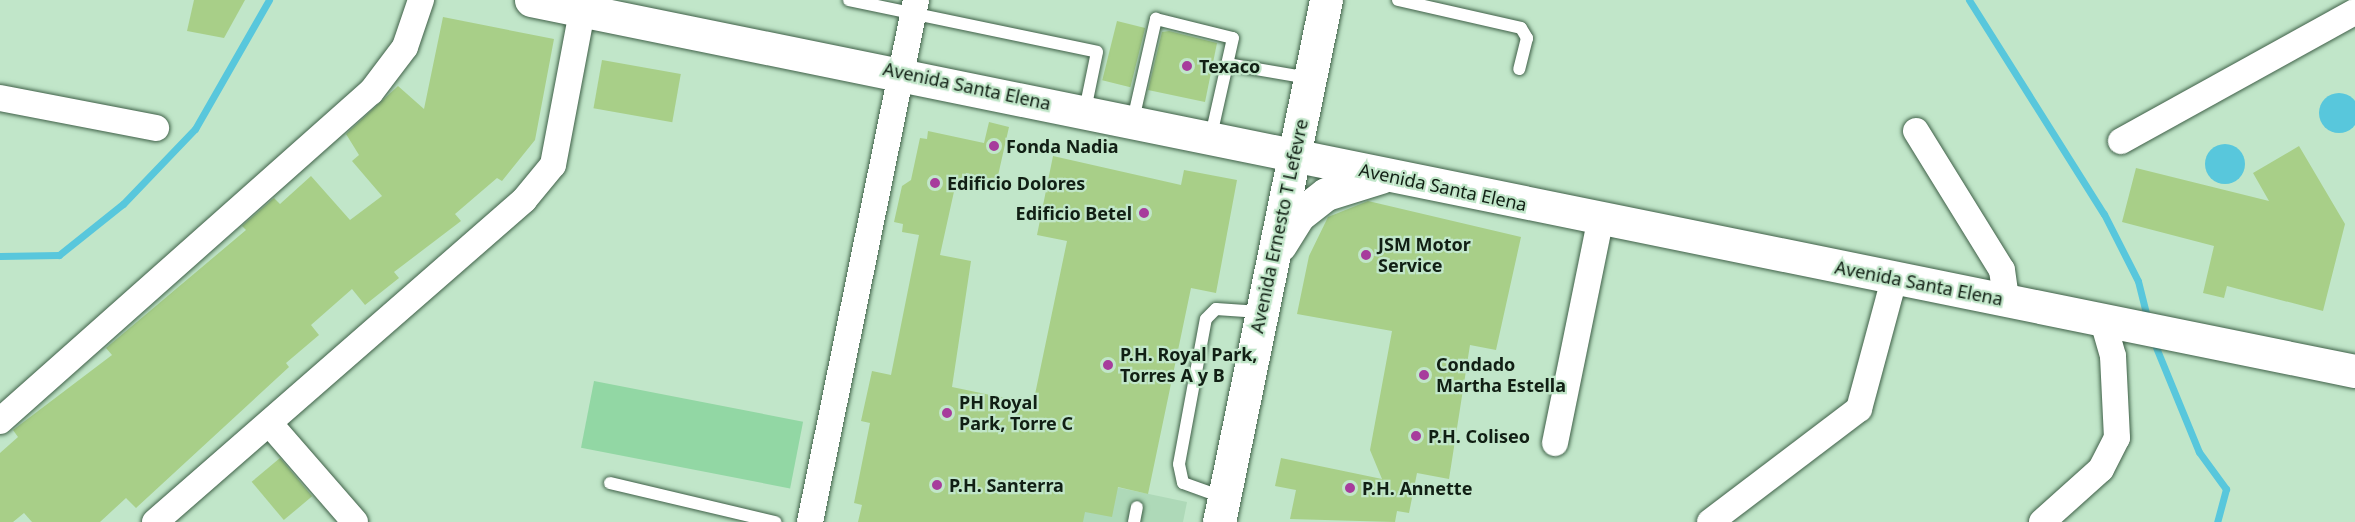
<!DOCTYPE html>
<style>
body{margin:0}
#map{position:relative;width:2355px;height:522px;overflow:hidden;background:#c1e6c9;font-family:"Noto Sans",sans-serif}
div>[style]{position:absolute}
.built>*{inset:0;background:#aed9b8}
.green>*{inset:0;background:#92d7a4;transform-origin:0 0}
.water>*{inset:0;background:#58c7dc}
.round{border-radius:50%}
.stream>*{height:7px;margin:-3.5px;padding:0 3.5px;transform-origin:3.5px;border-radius:3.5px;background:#58c7dc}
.building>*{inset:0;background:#a8cf88;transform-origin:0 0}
.roads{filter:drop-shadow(0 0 2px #3f6048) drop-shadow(0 0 2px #3f6048)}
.lane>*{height:12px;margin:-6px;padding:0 6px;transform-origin:6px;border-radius:6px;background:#fff}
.street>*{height:26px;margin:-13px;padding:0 13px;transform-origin:13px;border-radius:13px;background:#fff}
.secondary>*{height:33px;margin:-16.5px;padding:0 16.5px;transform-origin:16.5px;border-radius:16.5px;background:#fff}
.dots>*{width:16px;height:16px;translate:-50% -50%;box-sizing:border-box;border:3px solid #c1e6c9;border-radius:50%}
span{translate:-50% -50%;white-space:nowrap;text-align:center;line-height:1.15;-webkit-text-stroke:4.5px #c1e6c9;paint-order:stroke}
.poi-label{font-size:18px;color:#111f14;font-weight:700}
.left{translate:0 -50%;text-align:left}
.right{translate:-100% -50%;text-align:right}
.street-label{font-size:18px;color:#111f14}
</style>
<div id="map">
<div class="built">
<i style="clip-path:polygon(1020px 467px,1187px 502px,1183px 522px,1009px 522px)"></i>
</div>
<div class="green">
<i style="left:594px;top:381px;width:213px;height:68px;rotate:11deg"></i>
</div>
<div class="water">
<i class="round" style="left:2319px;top:93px;width:40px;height:40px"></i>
<i class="round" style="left:2205px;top:144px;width:40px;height:40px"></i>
</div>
<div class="stream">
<i style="left:1969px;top:0;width:253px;rotate:57.8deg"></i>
<i style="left:2104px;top:214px;width:75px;rotate:63.1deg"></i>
<i style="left:2138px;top:281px;width:38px;rotate:76deg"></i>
<i style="left:0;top:256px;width:59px;rotate:-1deg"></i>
<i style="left:59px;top:255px;width:82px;rotate:-38.6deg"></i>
<i style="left:123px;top:204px;width:104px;rotate:-46.2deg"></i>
<i style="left:195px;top:129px;width:149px;rotate:-60.2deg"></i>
<i style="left:2153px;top:340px;width:121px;rotate:67.7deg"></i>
<i style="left:2199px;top:452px;width:46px;rotate:53.9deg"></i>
<i style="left:2226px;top:489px;width:34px;rotate:105deg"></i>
</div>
<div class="building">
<i style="clip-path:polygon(194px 0,245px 0,224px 38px,187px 31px)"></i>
<i style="clip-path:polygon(443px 17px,554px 39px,535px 140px,502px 181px,497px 178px,455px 214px,461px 221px,394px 272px,399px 278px,365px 305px,352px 289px,311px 325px,319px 335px,286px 363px,289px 367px,136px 508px,126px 498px,100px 522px,32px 522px,24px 513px,13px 522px,0 522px,0 453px,18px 437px,13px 430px,112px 355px,106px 348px,246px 230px,242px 226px,274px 198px,280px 204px,311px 176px,350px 220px,382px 196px,352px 161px,359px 155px,346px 134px,398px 86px,424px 109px)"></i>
<i style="left:1117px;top:21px;width:29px;height:61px;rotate:14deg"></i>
<i style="clip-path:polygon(1169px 31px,1217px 43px,1205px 102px,1148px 90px,1162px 32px)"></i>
<i style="left:602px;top:60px;width:80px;height:49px;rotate:10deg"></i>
<i style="clip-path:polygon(989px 122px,1009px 127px,997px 180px,966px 173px,963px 189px,955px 187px,940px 255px,971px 261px,952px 387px,1033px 404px,1067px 241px,1037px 235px,1053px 156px,1181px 185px,1184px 170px,1237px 180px,1216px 293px,1191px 288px,1148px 494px,1118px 487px,1112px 517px,1085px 512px,1083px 522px,858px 522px,862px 505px,854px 503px,870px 423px,861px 421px,872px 371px,891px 375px,919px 235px,902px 232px,903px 224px,894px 222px,902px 186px,911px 180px,920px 138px,927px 139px,928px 131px,984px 143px)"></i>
<i style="clip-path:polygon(2299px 146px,2345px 224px,2323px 311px,2227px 286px,2224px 298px,2203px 293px,2214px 246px,2122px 222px,2136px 168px,2269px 201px,2253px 173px)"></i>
<i style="clip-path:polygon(1368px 201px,1521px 237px,1496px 350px,1470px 345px,1449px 479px,1417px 473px,1409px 513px,1397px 511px,1395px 522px,1290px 519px,1296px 490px,1275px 486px,1281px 458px,1382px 479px,1370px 450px,1392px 331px,1297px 314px,1309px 256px,1328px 217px)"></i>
<i style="left:280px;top:458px;width:50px;height:37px;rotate:50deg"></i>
</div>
<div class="roads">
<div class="lane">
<i style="left:849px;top:0;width:253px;rotate:11.8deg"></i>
<i style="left:1097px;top:52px;width:59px;rotate:101.7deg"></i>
<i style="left:1398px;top:0;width:126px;rotate:12.8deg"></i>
<i style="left:1521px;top:28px;width:12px;rotate:59deg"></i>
<i style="left:1527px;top:38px;width:32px;rotate:104deg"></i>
<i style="left:1227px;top:64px;width:83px;rotate:9.7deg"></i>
<i style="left:1133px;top:120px;width:104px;rotate:-77.2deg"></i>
<i style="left:1156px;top:19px;width:79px;rotate:13.9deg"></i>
<i style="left:1233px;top:38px;width:100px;rotate:102.7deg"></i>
<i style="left:610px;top:483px;width:170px;rotate:13.3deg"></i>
<i style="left:1222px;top:497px;width:41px;rotate:-160.3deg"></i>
<i style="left:1183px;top:483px;width:19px;rotate:-102deg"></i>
<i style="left:1179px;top:464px;width:147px;rotate:-79.5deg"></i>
<i style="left:1206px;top:319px;width:14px;rotate:-45deg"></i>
<i style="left:1216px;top:309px;width:44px;rotate:3.9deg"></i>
<i style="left:1134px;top:522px;width:15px;rotate:-79deg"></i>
</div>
<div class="street">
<i style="left:0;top:98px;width:159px;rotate:10.9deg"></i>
<i style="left:1916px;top:131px;width:163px;rotate:58.3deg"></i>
<i style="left:2002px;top:270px;width:29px;rotate:82deg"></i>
<i style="left:2121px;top:141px;width:267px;rotate:-28.9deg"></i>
<i style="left:0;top:421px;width:496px;rotate:-41.6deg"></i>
<i style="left:371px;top:92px;width:56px;rotate:-52.9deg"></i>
<i style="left:405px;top:47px;width:50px;rotate:-71.2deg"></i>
<i style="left:269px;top:423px;width:131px;rotate:49deg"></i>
<i style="left:1555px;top:443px;width:226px;rotate:-78.5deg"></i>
<i style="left:155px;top:522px;width:490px;rotate:-41.1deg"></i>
<i style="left:524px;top:200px;width:45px;rotate:-50.4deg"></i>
<i style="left:553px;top:165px;width:157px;rotate:-79.3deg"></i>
<i style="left:810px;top:522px;width:533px;rotate:-78.52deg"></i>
<i style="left:1710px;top:522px;width:187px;rotate:-37.2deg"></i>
<i style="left:1859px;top:409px;width:135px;rotate:-74.9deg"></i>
<i style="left:2042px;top:522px;width:79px;rotate:-41.9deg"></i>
<i style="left:2101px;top:469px;width:35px;rotate:-63deg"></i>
<i style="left:2117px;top:438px;width:82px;rotate:-92.8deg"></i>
<i style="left:2113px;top:356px;width:40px;rotate:-106deg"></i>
</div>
<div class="secondary">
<i style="left:531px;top:0;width:1861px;rotate:11.5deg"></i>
<i style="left:1280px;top:245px;width:36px;rotate:-58deg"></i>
<i style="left:1299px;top:215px;width:34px;rotate:-38deg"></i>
<i style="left:1326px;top:194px;width:58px;rotate:-17.2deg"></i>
<i style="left:1219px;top:522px;width:533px;rotate:-78.42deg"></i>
</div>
</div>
<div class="dots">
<i style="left:1187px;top:66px;background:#a73c9c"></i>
<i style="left:994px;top:146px;background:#a73c9c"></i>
<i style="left:935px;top:183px;background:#a73c9c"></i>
<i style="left:1144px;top:213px;background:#a73c9c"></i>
<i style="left:1366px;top:255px;background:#a73c9c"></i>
<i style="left:1108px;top:365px;background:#a73c9c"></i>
<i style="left:1424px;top:375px;background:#a73c9c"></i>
<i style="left:947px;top:413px;background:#a73c9c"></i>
<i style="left:1416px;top:436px;background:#a73c9c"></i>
<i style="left:937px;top:485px;background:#a73c9c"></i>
<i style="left:1350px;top:488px;background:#a73c9c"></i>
</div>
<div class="poi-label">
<span class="left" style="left:1199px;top:66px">Texaco</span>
<span class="left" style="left:1006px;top:146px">Fonda Nadia</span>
<span class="left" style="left:947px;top:183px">Edificio Dolores</span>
<span class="right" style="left:1132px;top:213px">Edificio Betel</span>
<span class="left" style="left:1378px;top:255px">JSM Motor<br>Service</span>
<span class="left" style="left:1120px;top:365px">P.H. Royal Park,<br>Torres A y B</span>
<span class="left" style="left:1436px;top:375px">Condado<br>Martha Estella</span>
<span class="left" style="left:959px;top:413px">PH Royal<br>Park, Torre C</span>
<span class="left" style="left:1428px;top:436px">P.H. Coliseo</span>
<span class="left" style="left:949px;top:485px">P.H. Santerra</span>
<span class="left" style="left:1362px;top:488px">P.H. Annette</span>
</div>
<div class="street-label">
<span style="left:967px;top:86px;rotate:12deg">Avenida Santa Elena</span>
<span style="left:1443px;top:187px;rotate:12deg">Avenida Santa Elena</span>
<span style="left:1279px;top:226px;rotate:-78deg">Avenida Ernesto T Lefevre</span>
<span style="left:1919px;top:283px;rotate:11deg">Avenida Santa Elena</span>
</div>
</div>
